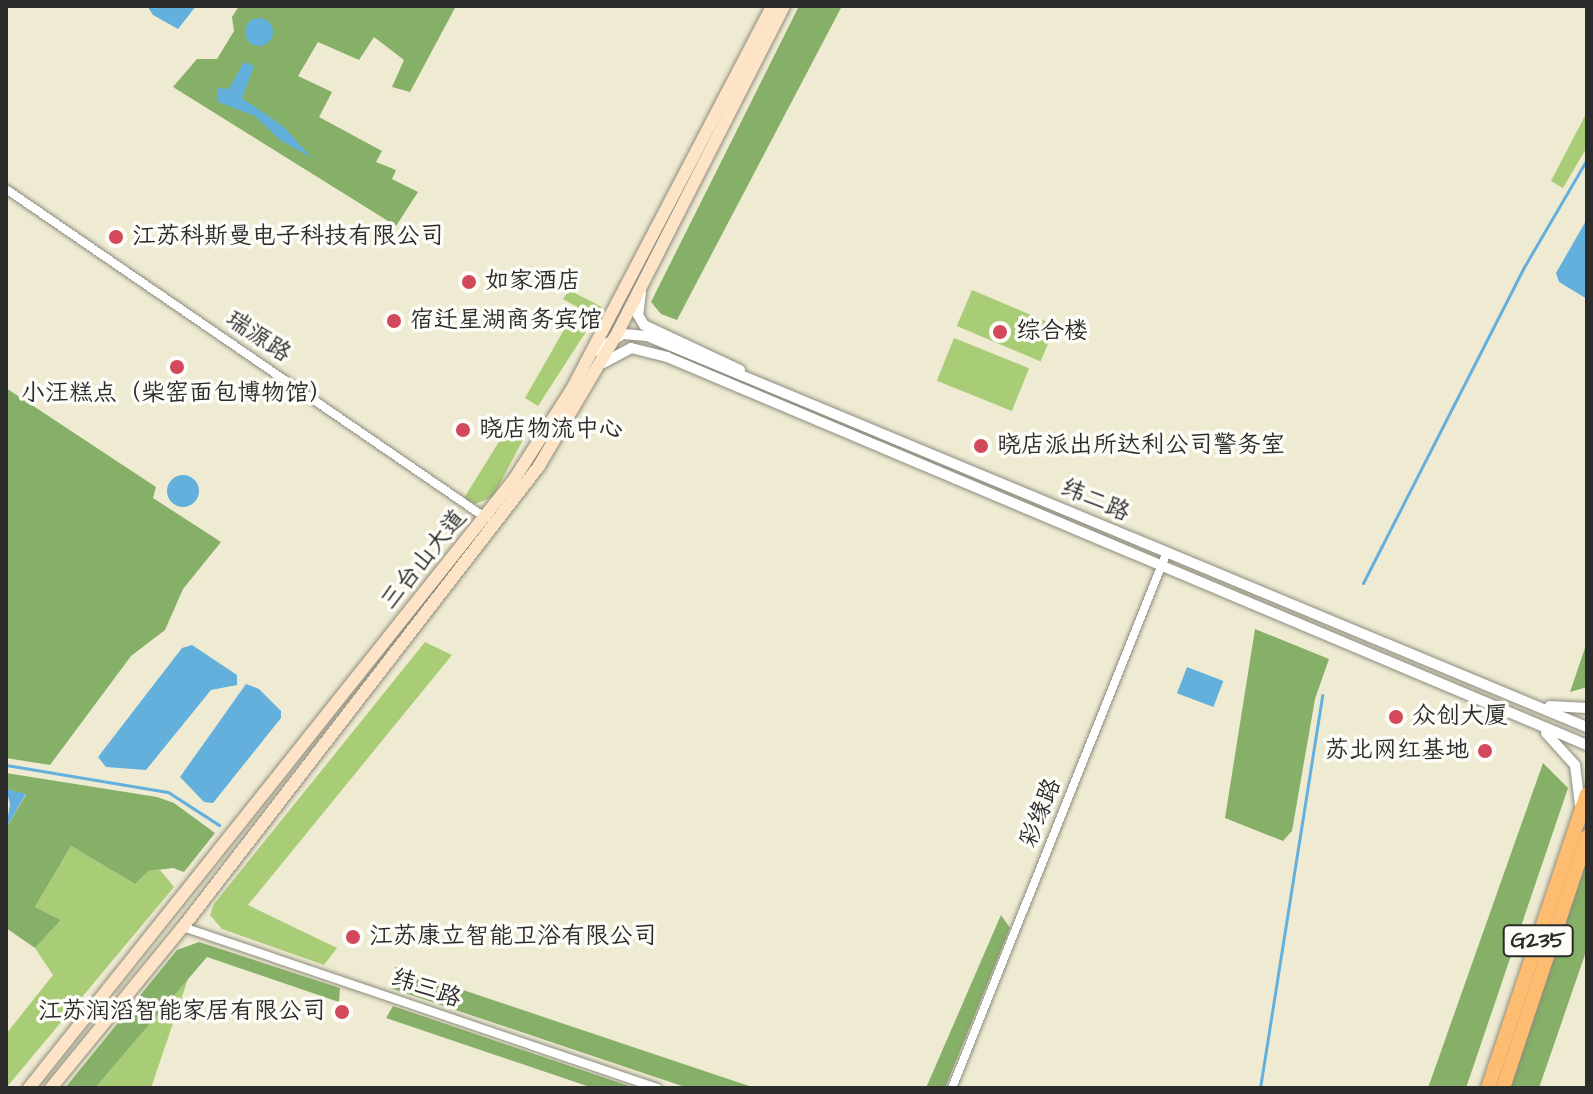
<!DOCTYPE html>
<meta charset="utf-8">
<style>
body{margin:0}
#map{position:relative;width:1593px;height:1094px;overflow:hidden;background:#efebd3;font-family:"Architects Daughter","LXGW WenKai TC",sans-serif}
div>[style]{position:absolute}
.green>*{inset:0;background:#a9cc76;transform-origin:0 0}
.forest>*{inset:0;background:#86b067}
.water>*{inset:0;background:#63b0dc;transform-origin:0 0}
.round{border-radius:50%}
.stream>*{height:3px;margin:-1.5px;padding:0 1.5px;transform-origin:1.5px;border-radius:1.5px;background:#63b0dc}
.roads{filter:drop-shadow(0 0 2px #8d8b7f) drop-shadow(0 0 2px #8d8b7f)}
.minor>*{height:8px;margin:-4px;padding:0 4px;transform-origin:4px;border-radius:4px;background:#fff}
.tertiary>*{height:10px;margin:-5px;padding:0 5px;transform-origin:5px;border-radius:5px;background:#fff}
.secondary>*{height:12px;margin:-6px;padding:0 6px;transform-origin:6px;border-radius:6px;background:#fee4c6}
.trunk>*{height:14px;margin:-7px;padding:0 7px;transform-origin:7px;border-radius:7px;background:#fdbc70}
.dots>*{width:22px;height:22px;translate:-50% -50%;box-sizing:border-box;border:4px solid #fdfcf7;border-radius:50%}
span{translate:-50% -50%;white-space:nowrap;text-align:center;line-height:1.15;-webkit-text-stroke:7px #fdfcf7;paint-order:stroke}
.shield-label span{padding:2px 6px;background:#fdfcf7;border:2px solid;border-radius:6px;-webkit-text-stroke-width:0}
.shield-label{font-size:22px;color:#2b2b2b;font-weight:700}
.poi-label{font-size:24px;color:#2b2b2b}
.left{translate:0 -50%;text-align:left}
.right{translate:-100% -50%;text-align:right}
.street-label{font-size:24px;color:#2b2b2b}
.frame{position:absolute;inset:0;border:8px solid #2b2b2b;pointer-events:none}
</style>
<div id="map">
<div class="green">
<i style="clip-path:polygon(1587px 112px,1587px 147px,1563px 188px,1551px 181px)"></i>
<i style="clip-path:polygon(569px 290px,602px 307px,538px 406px,525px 398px,577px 307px,563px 299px)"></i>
<i style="left:972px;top:290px;width:91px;height:39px;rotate:23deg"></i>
<i style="left:954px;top:338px;width:81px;height:46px;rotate:22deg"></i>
<i style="clip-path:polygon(515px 416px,527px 432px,493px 497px,475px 504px,464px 498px)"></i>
<i style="clip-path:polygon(425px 642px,452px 655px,248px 905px,337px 948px,324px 965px,222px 929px,210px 915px,214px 904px)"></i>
<i style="clip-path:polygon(71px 846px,135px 884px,147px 871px,160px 870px,174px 887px,6px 1088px,6px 1034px,53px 975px,35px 948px,61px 920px,35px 907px)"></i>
<i style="clip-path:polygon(188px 979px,151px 1088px,95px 1088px)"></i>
</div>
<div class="forest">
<i style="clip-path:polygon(239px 6px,456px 6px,410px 92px,392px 87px,404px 60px,374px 37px,359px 60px,318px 42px,298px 76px,332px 92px,319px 117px,382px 151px,376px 162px,396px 170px,392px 179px,418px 192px,396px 226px,173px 87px,197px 59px,217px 59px,234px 31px,232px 17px)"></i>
<i style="clip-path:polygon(799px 6px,842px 6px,677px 320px,661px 314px,651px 302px)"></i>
<i style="clip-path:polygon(6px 388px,156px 487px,153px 498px,221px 542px,183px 589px,165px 630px,131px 656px,50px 765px,6px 758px)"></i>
<i style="clip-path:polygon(1255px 629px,1329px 659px,1315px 699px,1292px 831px,1283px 841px,1225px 818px)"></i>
<i style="clip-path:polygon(1587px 642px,1587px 687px,1570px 692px)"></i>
<i style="clip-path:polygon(1543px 763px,1568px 788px,1466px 1088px,1428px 1088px)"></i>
<i style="clip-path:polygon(6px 773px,157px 797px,174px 803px,215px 833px,184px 872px,173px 868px,148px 871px,135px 884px,71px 846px,35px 907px,61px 920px,35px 948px,6px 928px,6px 828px,26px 795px,6px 789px)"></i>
<i style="clip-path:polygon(1587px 858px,1587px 949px,1580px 969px,1539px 1088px,1510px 1088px)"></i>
<i style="clip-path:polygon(1001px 915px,1010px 928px,945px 1088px,926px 1088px)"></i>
<i style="clip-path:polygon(199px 942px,340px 988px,339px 1002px,207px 957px,95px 1088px,65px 1088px,177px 950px)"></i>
<i style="clip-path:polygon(395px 967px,475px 994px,755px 1088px,688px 1088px,390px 988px)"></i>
<i style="clip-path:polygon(393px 1006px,635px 1088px,593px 1088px,386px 1018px)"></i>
</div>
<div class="water">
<i style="clip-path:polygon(147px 6px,196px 6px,178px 29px,153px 15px)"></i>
<i class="round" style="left:245px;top:18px;width:28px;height:28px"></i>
<i style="clip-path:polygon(244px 62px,254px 66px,242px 98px,284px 127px,312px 158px,280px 140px,255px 116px,218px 102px,217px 88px,229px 89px)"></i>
<i style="clip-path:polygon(1587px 219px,1587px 299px,1559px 282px,1556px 273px)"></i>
<i class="round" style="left:167px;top:475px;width:32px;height:32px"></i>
<i style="clip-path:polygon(192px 645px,237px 675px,237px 685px,211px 690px,146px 770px,106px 767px,98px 757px,182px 648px)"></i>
<i style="left:1187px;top:667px;width:39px;height:28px;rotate:21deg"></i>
<i style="clip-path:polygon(246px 684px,259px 689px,281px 711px,281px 718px,213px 803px,204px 802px,180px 777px)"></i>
<i style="clip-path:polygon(6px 789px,26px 794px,6px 828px,10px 804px)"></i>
</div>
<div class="stream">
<i style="left:264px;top:6px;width:8px"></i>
<i style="left:1363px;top:583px;width:355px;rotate:-63deg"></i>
<i style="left:1524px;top:267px;width:125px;rotate:-59.7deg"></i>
<i style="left:6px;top:765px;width:164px;rotate:9.5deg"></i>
<i style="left:168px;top:792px;width:61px;rotate:32.9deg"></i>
<i style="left:1260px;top:1088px;width:398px;rotate:-81deg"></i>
</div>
<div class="roads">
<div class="minor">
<i style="left:6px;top:189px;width:582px;rotate:34.43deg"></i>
<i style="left:183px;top:927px;width:501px;rotate:18.76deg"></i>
<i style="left:952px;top:1088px;width:578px;rotate:-68.14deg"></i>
</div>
<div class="tertiary">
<i style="left:641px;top:292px;width:23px;rotate:97deg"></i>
<i style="left:638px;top:315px;width:12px;rotate:59deg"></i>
<i style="left:644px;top:325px;width:106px;rotate:25.1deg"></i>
<i style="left:593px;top:352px;width:35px;rotate:-31deg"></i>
<i style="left:623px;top:334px;width:24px;rotate:5deg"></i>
<i style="left:647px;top:336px;width:1018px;rotate:22.59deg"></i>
<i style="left:603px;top:363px;width:32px;rotate:-28deg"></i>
<i style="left:631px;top:348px;width:37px;rotate:14deg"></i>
<i style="left:667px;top:357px;width:998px;rotate:22.87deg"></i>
<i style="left:1550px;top:706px;width:37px;rotate:3deg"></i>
<i style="left:1546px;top:733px;width:43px;rotate:47.8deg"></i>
<i style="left:1575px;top:765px;width:40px;rotate:82.9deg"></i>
</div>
<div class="secondary">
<i style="left:29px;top:1088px;width:780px;rotate:-51.45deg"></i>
<i style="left:515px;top:478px;width:106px;rotate:-57.4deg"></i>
<i style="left:572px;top:389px;width:432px;rotate:-62.4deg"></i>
<i style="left:51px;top:1088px;width:208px;rotate:-50.7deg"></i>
<i style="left:183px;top:927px;width:582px;rotate:-52.32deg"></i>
<i style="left:539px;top:466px;width:158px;rotate:-59.5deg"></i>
<i style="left:619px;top:330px;width:364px;rotate:-63deg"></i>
</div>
<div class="trunk">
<i style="left:1488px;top:1088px;width:310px;rotate:-71.4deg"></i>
<i style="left:1503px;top:1088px;width:265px;rotate:-71.5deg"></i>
</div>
</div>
<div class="dots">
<i style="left:116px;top:237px;background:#d1495b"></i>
<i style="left:469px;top:282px;background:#d1495b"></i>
<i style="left:394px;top:321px;background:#d1495b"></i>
<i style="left:1000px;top:332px;background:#d1495b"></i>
<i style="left:177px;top:367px;background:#d1495b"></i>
<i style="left:463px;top:430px;background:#d1495b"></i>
<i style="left:981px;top:446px;background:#d1495b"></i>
<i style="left:1396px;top:717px;background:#d1495b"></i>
<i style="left:1485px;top:751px;background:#d1495b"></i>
<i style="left:353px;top:937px;background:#d1495b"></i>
<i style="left:342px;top:1012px;background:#d1495b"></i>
</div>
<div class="shield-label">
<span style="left:1538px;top:941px">G235</span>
</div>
<div class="poi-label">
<span class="left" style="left:132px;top:237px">江苏科斯曼电子科技有限公司</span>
<span class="left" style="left:485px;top:282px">如家酒店</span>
<span class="left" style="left:410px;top:321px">宿迁星湖商务宾馆</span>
<span class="left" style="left:1016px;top:332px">综合楼</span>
<span style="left:177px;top:394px">小汪糕点（柴窑面包博物馆）</span>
<span class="left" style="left:479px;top:430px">晓店物流中心</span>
<span class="left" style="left:997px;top:446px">晓店派出所达利公司警务室</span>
<span class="left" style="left:1412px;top:717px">众创大厦</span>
<span class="right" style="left:1469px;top:751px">苏北网红基地</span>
<span class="left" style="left:369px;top:937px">江苏康立智能卫浴有限公司</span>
<span class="right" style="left:326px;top:1012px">江苏润滔智能家居有限公司</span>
</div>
<div class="street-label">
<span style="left:258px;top:337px;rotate:34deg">瑞源路</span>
<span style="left:1095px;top:501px;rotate:23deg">纬二路</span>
<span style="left:424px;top:560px;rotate:-51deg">三台山大道</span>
<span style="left:1041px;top:813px;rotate:-68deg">彩缘路</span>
<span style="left:426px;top:989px;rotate:19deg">纬三路</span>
</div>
<div class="frame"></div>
</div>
